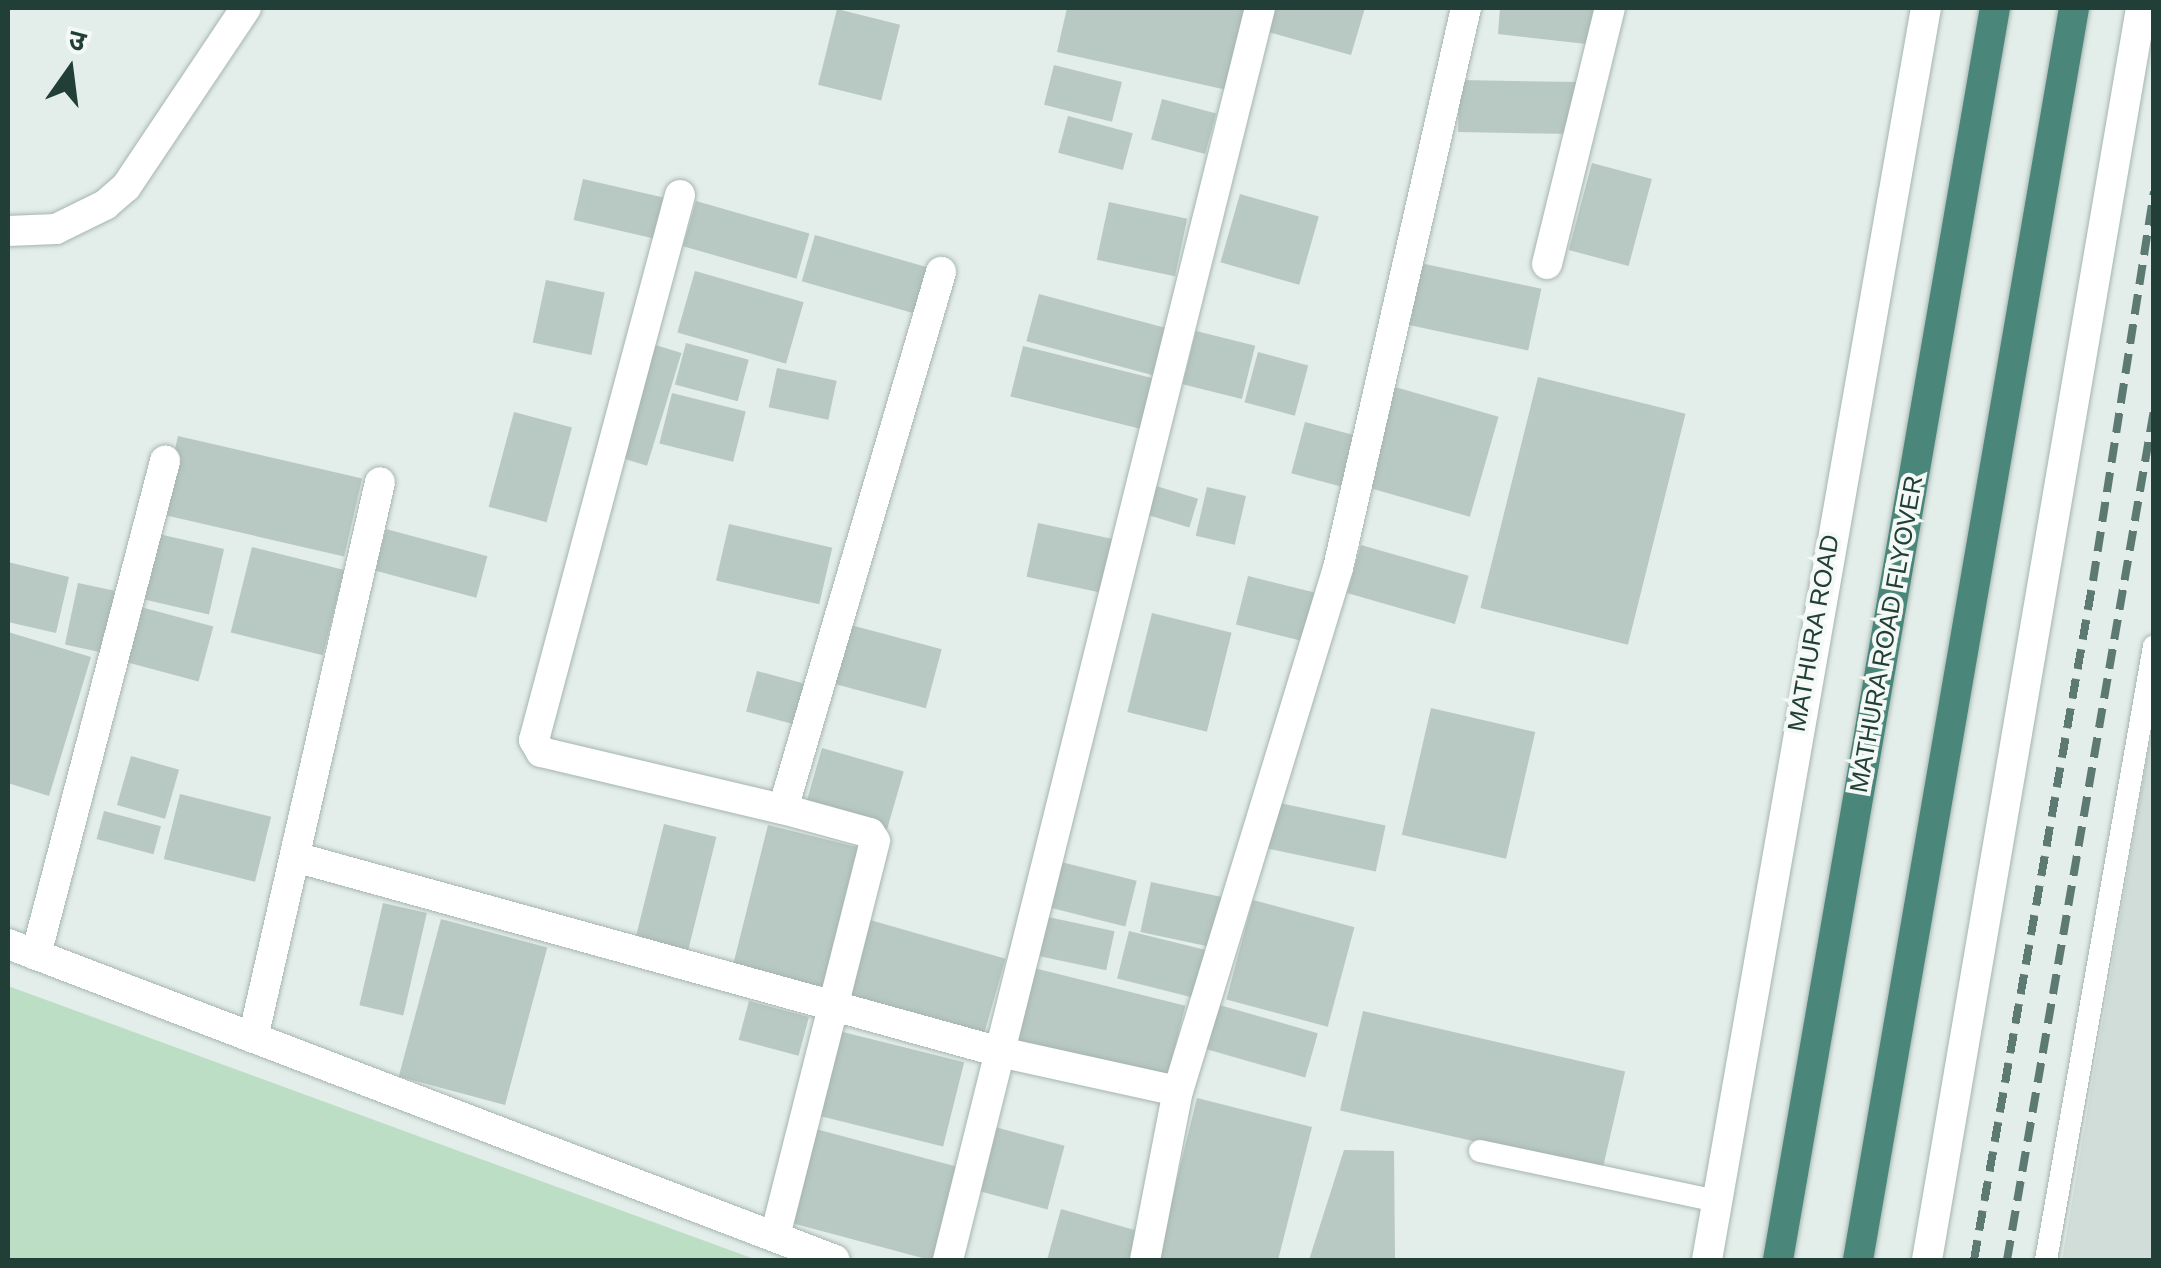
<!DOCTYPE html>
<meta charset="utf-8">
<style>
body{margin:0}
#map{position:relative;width:2161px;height:1268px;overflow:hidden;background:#e3ede9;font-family:Helvetica,"Noto Sans Devanagari",sans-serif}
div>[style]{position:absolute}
.built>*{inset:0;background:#d1ddd8}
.green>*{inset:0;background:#bcdec5}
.building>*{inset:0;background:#b8c8c2;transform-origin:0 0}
.roads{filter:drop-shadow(0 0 2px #a5b5b0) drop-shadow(0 0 2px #a5b5b0)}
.service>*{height:22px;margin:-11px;padding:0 11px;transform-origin:11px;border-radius:11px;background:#fff}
.minor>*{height:30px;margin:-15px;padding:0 15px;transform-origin:15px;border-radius:15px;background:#fff}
.tertiary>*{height:30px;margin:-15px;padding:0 15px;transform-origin:15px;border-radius:15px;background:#fff}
.secondary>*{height:30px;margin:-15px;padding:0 15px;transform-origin:15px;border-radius:15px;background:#fff}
.trunk>*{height:30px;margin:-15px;padding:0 15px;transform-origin:15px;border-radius:15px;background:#4a877a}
.rail>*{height:8px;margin-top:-4px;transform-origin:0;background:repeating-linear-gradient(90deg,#5d7a72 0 20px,transparent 0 30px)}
span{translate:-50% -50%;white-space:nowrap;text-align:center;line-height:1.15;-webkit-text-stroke:8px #f4f9f6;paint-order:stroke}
.street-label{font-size:25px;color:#223f37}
.frame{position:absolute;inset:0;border:10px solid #223f37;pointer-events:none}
.north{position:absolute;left:20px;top:20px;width:100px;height:100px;-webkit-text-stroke:8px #f4f9f6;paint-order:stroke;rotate:14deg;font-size:28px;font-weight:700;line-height:40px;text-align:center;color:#223f37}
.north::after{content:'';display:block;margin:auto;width:35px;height:45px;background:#223f37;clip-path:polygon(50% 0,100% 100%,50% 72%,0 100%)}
</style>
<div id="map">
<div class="built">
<i style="clip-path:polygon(2153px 724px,2153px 1260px,2062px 1260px)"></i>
</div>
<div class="green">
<i style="clip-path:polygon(8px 986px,757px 1260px,8px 1260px)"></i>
</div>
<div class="building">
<i style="clip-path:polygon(1067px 8px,1254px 8px,1236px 92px,1057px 52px)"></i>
<i style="clip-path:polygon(1275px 8px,1365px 8px,1351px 55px,1268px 32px)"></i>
<i style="clip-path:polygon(1500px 8px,1599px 8px,1595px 45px,1498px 34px)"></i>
<i style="left:837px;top:9px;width:65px;height:78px;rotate:14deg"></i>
<i style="left:1054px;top:65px;width:70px;height:41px;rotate:14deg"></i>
<i style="left:1459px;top:80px;width:117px;height:52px;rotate:1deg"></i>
<i style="left:1162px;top:99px;width:56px;height:42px;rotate:15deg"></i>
<i style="left:1068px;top:116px;width:67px;height:38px;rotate:15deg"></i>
<i style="left:1592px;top:163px;width:62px;height:90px;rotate:15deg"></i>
<i style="left:583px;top:179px;width:88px;height:42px;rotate:13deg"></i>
<i style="left:1240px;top:194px;width:82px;height:71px;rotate:16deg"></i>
<i style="left:696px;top:201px;width:118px;height:47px;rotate:16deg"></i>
<i style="left:1109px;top:202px;width:80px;height:59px;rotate:12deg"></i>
<i style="left:815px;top:235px;width:122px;height:48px;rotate:16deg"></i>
<i style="left:1420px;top:263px;width:124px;height:63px;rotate:12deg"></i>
<i style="left:695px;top:271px;width:113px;height:64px;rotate:16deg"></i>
<i style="left:546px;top:280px;width:60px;height:64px;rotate:12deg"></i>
<i style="left:1039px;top:294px;width:138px;height:49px;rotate:15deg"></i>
<i style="left:1196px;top:331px;width:61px;height:55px;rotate:14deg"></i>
<i style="left:649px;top:343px;width:34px;height:118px;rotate:17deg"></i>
<i style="left:686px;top:343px;width:65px;height:43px;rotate:15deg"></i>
<i style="left:1023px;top:346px;width:141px;height:52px;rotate:14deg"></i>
<i style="left:1258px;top:352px;width:52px;height:52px;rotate:15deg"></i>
<i style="left:777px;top:368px;width:61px;height:40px;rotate:12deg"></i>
<i style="left:1538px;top:377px;width:152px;height:238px;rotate:14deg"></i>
<i style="left:1388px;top:385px;width:115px;height:104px;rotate:16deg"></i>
<i style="left:672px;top:393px;width:76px;height:52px;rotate:14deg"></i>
<i style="left:514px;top:412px;width:60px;height:98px;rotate:15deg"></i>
<i style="left:1305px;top:422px;width:57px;height:53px;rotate:15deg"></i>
<i style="left:178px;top:436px;width:189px;height:80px;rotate:13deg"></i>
<i style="left:1156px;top:486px;width:44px;height:30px;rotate:17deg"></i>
<i style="left:1207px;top:487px;width:40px;height:50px;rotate:13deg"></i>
<i style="left:1038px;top:523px;width:80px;height:55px;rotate:12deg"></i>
<i style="left:729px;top:524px;width:106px;height:58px;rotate:13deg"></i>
<i style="left:386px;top:529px;width:105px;height:43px;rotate:15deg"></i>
<i style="left:150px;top:532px;width:76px;height:67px;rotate:13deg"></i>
<i style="left:1361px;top:545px;width:112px;height:50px;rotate:16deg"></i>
<i style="left:252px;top:547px;width:95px;height:88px;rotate:14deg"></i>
<i style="clip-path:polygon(8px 562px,69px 577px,56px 633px,8px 622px)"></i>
<i style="left:1248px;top:576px;width:81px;height:50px;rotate:14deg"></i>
<i style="left:78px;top:583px;width:47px;height:63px;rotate:12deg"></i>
<i style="left:137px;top:606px;width:79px;height:57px;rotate:15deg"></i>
<i style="left:1152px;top:613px;width:82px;height:102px;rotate:14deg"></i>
<i style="left:847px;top:624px;width:98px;height:61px;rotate:15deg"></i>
<i style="clip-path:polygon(8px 632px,91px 657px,49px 796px,8px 783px)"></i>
<i style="left:757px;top:671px;width:59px;height:42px;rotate:15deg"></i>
<i style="left:1431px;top:708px;width:107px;height:130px;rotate:13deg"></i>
<i style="left:822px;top:748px;width:85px;height:60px;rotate:16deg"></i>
<i style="left:131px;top:756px;width:50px;height:51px;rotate:16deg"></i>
<i style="left:180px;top:794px;width:94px;height:67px;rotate:14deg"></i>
<i style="left:1275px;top:802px;width:113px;height:47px;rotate:12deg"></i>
<i style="left:104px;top:811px;width:59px;height:29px;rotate:15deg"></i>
<i style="left:664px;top:824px;width:54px;height:117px;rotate:14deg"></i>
<i style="left:768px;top:825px;width:100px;height:144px;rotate:14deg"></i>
<i style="left:1061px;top:862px;width:78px;height:47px;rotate:14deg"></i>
<i style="left:1151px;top:882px;width:76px;height:51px;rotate:12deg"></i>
<i style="left:1253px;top:900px;width:105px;height:103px;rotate:15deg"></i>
<i style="left:383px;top:903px;width:45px;height:105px;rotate:13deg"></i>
<i style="left:1048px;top:917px;width:68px;height:40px;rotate:12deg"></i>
<i style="left:441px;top:919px;width:110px;height:163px;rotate:15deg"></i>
<i style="left:870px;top:920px;width:141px;height:84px;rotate:16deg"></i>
<i style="left:1129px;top:931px;width:82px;height:49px;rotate:14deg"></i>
<i style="left:1034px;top:968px;width:156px;height:76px;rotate:14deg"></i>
<i style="left:749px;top:1001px;width:62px;height:40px;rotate:15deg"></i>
<i style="left:1216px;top:1004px;width:106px;height:46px;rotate:16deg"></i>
<i style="left:1363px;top:1011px;width:269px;height:102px;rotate:13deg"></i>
<i style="left:839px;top:1031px;width:129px;height:87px;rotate:14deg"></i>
<i style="clip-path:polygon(1197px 1098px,1312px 1127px,1278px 1260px,1157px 1260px)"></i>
<i style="left:995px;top:1127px;width:72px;height:66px;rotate:15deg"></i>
<i style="left:812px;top:1128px;width:155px;height:97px;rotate:15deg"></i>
<i style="clip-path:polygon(1344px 1150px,1394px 1151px,1395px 1260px,1309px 1260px)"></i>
<i style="clip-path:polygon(1061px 1209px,1138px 1231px,1130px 1260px,1047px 1260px)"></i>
</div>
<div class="roads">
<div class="service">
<i style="left:1480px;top:1151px;width:242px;rotate:11.9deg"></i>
<i style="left:2046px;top:1260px;width:623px;rotate:-80.02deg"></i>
</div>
<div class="minor">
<i style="left:680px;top:195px;width:564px;rotate:105deg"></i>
<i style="left:534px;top:740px;width:14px;rotate:60deg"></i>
<i style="left:541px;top:752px;width:249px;rotate:13.3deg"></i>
<i style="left:783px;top:809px;width:90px;rotate:15.4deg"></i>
<i style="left:870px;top:833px;width:9px;rotate:58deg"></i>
<i style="left:875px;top:841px;width:408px;rotate:104.2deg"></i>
<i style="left:8px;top:231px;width:48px;rotate:-2.4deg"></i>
<i style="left:56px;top:229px;width:55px;rotate:-26.1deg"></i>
<i style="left:105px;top:205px;width:28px;rotate:-41deg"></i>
<i style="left:126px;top:187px;width:216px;rotate:-56.2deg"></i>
<i style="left:1547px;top:264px;width:264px;rotate:-76.2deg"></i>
<i style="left:783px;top:809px;width:560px;rotate:-73.6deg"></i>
<i style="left:295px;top:857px;width:731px;rotate:15.46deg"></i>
<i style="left:1000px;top:1052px;width:182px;rotate:12.4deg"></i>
<i style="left:36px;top:955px;width:511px;rotate:-75.36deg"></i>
<i style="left:253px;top:1038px;width:570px;rotate:-77.13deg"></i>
<i style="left:948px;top:1260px;width:1290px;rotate:-76.01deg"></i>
<i style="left:1145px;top:1260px;width:172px;rotate:-79deg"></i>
<i style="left:1178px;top:1091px;width:547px;rotate:-72.99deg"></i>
<i style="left:1338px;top:568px;width:574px;rotate:-77.12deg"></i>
</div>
<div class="tertiary">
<i style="left:8px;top:944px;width:885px;rotate:20.91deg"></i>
</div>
<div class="secondary">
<i style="left:1707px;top:1260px;width:1271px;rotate:-80.08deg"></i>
<i style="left:1927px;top:1260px;width:1270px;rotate:-80.3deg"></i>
</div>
<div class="trunk">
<i style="left:1778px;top:1260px;width:1271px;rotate:-80.17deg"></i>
<i style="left:1858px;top:1260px;width:1270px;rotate:-80.21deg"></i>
</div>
</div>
<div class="rail">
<i style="left:1974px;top:1260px;width:689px;rotate:-80.06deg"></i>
<i style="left:2093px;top:581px;width:394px;rotate:-81.1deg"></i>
<i style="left:2007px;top:1260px;width:863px;rotate:-80.19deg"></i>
</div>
<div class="street-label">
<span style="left:1813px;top:633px;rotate:-80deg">MATHURA ROAD</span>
<span style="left:1886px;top:634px;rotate:-80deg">MATHURA ROAD FLYOVER</span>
</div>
<div class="frame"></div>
<div class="north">उ</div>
</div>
